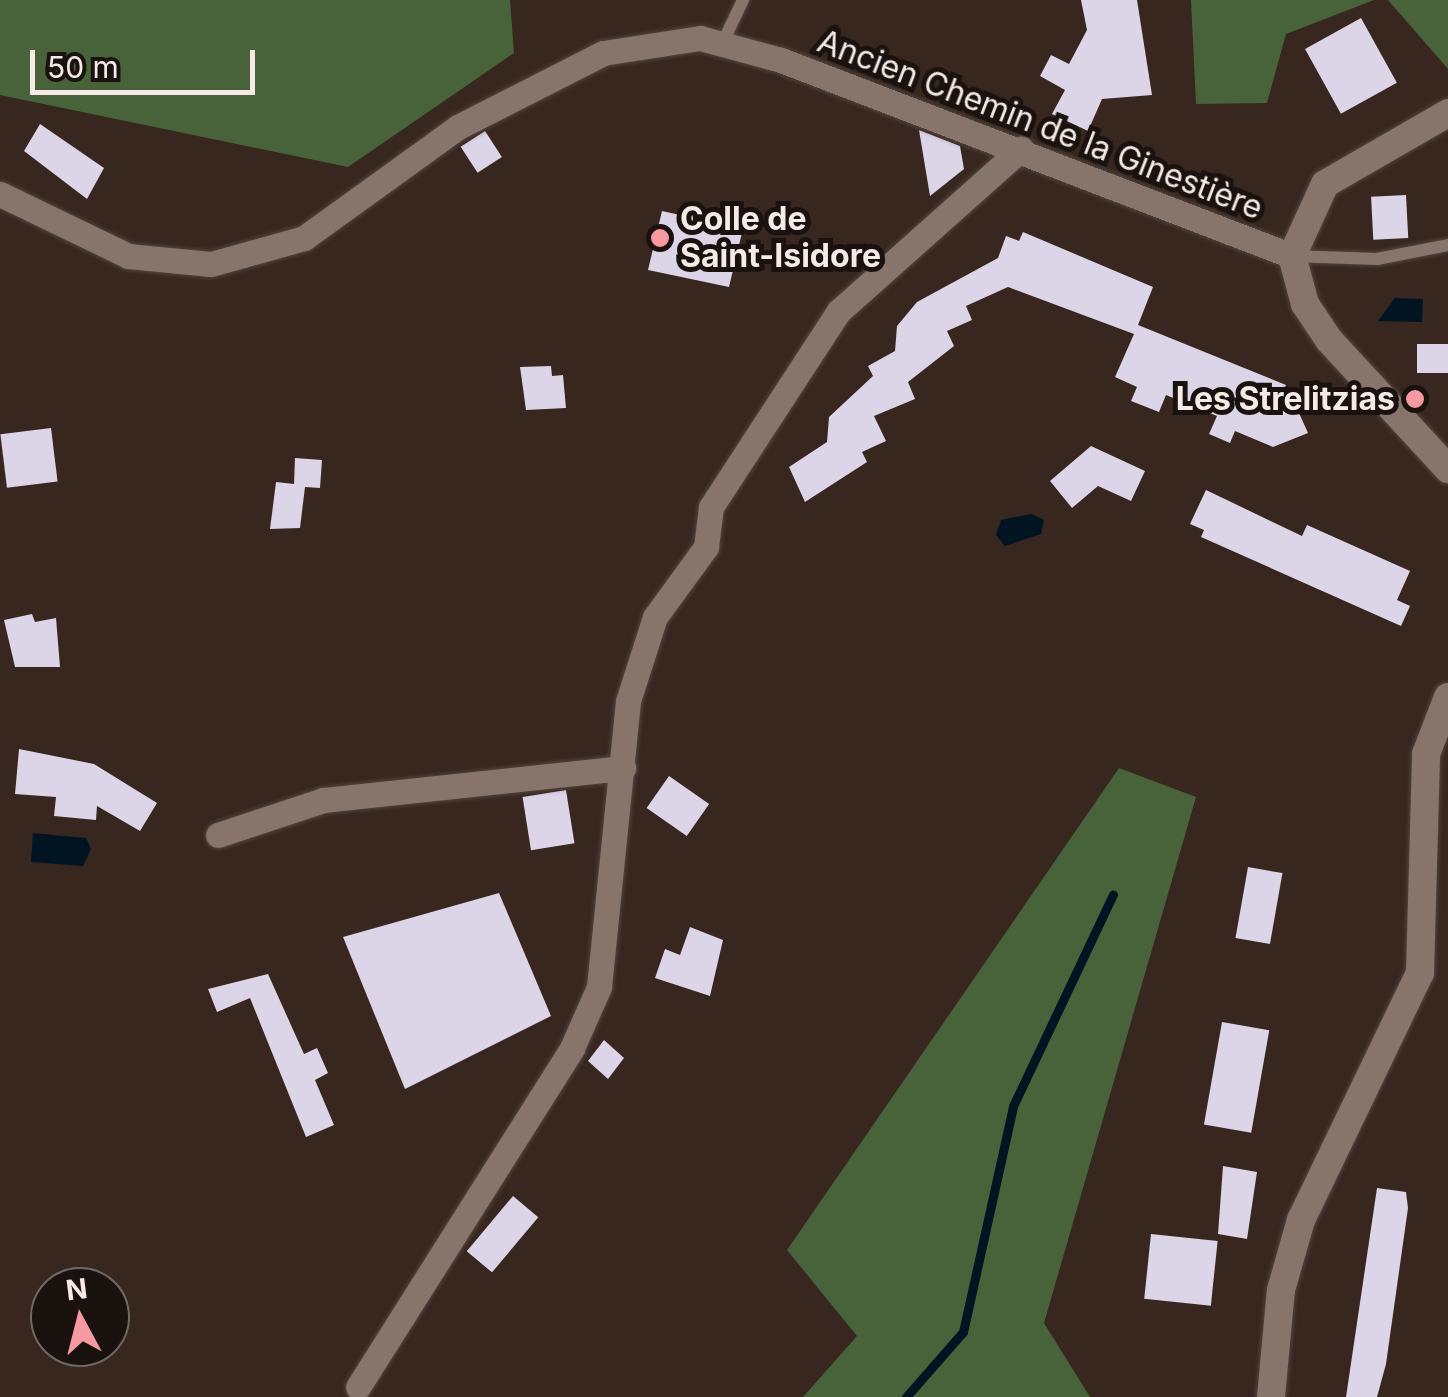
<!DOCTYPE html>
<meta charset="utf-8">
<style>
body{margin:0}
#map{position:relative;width:1448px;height:1397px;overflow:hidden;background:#37271f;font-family:Inter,sans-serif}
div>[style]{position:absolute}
.forest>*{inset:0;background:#486339}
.water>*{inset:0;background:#001422}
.stream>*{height:9px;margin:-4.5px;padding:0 4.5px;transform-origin:4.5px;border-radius:4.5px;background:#001422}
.building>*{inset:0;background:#dcd4e7;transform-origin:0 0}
.roads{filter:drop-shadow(0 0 2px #51443e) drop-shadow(0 0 2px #51443e)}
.service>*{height:12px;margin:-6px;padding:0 6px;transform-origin:6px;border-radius:6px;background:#87756b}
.minor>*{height:25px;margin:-12.5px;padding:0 12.5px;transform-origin:12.5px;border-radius:12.5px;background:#87756b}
.tertiary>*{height:28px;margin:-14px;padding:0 14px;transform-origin:14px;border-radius:14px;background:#87756b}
.dots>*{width:28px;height:28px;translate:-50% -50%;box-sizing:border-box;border:5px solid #19120e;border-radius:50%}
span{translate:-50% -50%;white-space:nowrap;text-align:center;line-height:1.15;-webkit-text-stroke:10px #19120e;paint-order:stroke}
.street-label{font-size:32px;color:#f5eae5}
.poi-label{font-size:32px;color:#f5eae5;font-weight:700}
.left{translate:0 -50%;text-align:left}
.right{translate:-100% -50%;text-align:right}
.north{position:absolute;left:30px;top:1267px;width:100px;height:100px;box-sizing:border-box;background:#19120e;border:2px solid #716864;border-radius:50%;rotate:353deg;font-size:28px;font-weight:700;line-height:40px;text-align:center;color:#f5eae5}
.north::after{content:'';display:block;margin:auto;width:35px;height:45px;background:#f49aa0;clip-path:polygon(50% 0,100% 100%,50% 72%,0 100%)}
.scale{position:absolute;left:30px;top:50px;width:225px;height:45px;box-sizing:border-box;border:5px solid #f5eae5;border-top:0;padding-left:12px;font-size:30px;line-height:35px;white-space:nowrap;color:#f5eae5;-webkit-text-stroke:8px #19120e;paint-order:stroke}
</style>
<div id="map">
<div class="forest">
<i style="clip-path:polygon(0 0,510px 0,514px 53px,348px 167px,0 95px)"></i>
<i style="clip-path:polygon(1191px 0,1374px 0,1286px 34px,1267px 103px,1196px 104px)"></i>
<i style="clip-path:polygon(1388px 0,1448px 0,1448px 69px)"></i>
<i style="clip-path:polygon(1119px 768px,1196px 797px,1044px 1323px,1090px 1397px,803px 1397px,857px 1336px,787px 1250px)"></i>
</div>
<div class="water">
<i style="clip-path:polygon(1395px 298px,1423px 299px,1422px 322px,1378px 321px)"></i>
<i style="clip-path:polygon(1031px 514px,1044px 520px,1041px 534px,1005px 546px,996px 535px,1001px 520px)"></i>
<i style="clip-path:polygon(33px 833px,86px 838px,91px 849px,83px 866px,31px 862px)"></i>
</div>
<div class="stream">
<i style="left:906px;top:1397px;width:86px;rotate:-48.8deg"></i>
<i style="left:963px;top:1332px;width:231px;rotate:-77.5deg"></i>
<i style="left:1013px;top:1106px;width:234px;rotate:-64.7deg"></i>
</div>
<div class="building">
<i style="clip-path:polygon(1081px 0,1137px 0,1152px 95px,1102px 99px,1088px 131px,1052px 114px,1065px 90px,1040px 76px,1051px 55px,1069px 64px,1087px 30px)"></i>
<i style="left:1361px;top:18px;width:74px;height:64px;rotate:61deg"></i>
<i style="clip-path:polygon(40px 124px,104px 168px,87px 199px,24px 151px)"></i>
<i style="clip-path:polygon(919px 130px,960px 146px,964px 169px,930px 196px)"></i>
<i style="left:485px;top:131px;width:31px;height:29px;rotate:57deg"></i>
<i style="left:1406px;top:195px;width:43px;height:35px;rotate:87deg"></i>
<i style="clip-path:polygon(691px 208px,745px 220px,729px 287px,648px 270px,662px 211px,689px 217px)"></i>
<i style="clip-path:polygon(1023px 232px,1153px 287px,1138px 325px,1286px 385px,1281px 399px,1295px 404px,1308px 433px,1273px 447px,1235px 431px,1230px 443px,1209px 434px,1217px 416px,1166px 395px,1159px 412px,1131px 401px,1137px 387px,1115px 377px,1134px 334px,1008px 287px,966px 306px,972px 320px,947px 331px,954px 346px,908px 382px,915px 399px,874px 416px,886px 441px,862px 452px,867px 462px,805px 502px,789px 467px,827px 442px,829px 417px,873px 376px,868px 366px,895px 351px,897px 326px,917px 302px,998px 258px,1006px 236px,1019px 241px)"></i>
<i style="left:1417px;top:344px;width:31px;height:29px"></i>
<i style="clip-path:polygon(551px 366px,552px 376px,563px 375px,566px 408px,526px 410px,520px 367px)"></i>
<i style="left:51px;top:428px;width:54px;height:51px;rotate:83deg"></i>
<i style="clip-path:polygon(1091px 446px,1145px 471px,1131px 501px,1098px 486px,1072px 508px,1050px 481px)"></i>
<i style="clip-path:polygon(295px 458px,322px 460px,320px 488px,305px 487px,300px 528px,270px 529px,276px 482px,294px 484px)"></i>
<i style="clip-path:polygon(1206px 490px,1302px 536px,1307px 525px,1410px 571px,1397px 600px,1410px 606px,1401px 626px,1201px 537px,1204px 530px,1190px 524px)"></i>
<i style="clip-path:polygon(32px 614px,35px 622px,56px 618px,60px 667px,15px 667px,4px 620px)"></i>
<i style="clip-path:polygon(19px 749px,94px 764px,157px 803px,140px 831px,97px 806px,96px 820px,54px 816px,56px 797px,15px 794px)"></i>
<i style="left:669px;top:776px;width:49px;height:39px;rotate:35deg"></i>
<i style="left:566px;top:790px;width:54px;height:44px;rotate:81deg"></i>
<i style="left:1248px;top:867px;width:35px;height:72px;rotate:10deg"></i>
<i style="clip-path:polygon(499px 893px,551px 1016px,405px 1089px,343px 937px)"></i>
<i style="clip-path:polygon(690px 927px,723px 940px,710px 996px,655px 978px,665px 949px,680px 955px)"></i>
<i style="clip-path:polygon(268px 974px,304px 1054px,317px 1048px,328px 1073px,315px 1080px,334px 1125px,306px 1137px,250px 998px,217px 1012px,208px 989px)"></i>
<i style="left:1222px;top:1022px;width:48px;height:104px;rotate:10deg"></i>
<i style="clip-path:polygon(604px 1040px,624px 1058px,608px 1079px,588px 1061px)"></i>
<i style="clip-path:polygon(1223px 1166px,1257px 1172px,1247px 1239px,1218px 1234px)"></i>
<i style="clip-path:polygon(1377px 1188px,1406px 1192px,1408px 1208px,1386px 1364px,1377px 1397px,1346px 1397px)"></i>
<i style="left:513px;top:1196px;width:33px;height:72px;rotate:40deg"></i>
<i style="left:1151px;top:1234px;width:67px;height:65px;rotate:6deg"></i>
</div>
<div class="roads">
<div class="service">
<i style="left:722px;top:44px;width:49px;rotate:-64.5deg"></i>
<i style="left:1292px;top:256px;width:85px;rotate:2deg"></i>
<i style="left:1377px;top:259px;width:72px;rotate:-11.2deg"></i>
</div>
<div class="minor">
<i style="left:0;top:194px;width:142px;rotate:25.8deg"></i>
<i style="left:128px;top:256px;width:83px;rotate:5.5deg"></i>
<i style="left:211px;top:264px;width:97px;rotate:-15.6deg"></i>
<i style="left:304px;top:238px;width:190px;rotate:-35.8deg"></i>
<i style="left:458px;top:127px;width:163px;rotate:-27deg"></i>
<i style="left:603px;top:53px;width:98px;rotate:-8.8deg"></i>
<i style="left:700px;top:38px;width:84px;rotate:15.2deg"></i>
<i style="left:781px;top:60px;width:547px;rotate:20.98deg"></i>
<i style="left:218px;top:835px;width:111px;rotate:-18.4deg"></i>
<i style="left:323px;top:800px;width:302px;rotate:-6.1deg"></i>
<i style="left:358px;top:1387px;width:401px;rotate:-57.7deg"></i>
<i style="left:572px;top:1048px;width:67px;rotate:-66.1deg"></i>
<i style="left:599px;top:987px;width:287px;rotate:-84.2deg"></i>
<i style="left:628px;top:701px;width:88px;rotate:-72.2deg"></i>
<i style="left:655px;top:617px;width:87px;rotate:-53.9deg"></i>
<i style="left:706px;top:547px;width:40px;rotate:-82.9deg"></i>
<i style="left:711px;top:507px;width:234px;rotate:-56.9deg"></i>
<i style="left:839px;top:311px;width:244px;rotate:-41.7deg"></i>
</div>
<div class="tertiary">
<i style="left:1448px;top:113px;width:142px;rotate:150deg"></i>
<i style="left:1325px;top:184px;width:79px;rotate:114.6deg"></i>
<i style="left:1292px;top:256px;width:50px;rotate:74.8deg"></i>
<i style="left:1305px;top:304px;width:43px;rotate:56.3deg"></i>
<i style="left:1329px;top:340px;width:176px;rotate:47.3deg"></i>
<i style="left:1271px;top:1397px;width:107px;rotate:-84.7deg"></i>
<i style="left:1281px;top:1290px;width:73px;rotate:-74.1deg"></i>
<i style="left:1301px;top:1220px;width:274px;rotate:-64.3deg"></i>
<i style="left:1420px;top:973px;width:219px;rotate:-88.4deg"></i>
<i style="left:1426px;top:754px;width:61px;rotate:-68.9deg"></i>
</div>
</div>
<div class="dots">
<i style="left:660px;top:238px;background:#f49aa0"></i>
<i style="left:1415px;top:399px;background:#f49aa0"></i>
</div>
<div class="street-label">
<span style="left:1040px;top:125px;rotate:21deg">Ancien Chemin de la Ginestière</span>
</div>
<div class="poi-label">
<span class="left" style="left:680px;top:238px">Colle de<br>Saint-Isidore</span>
<span class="right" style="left:1395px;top:399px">Les Strelitzias</span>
</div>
<div class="north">N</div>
<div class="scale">50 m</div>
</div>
